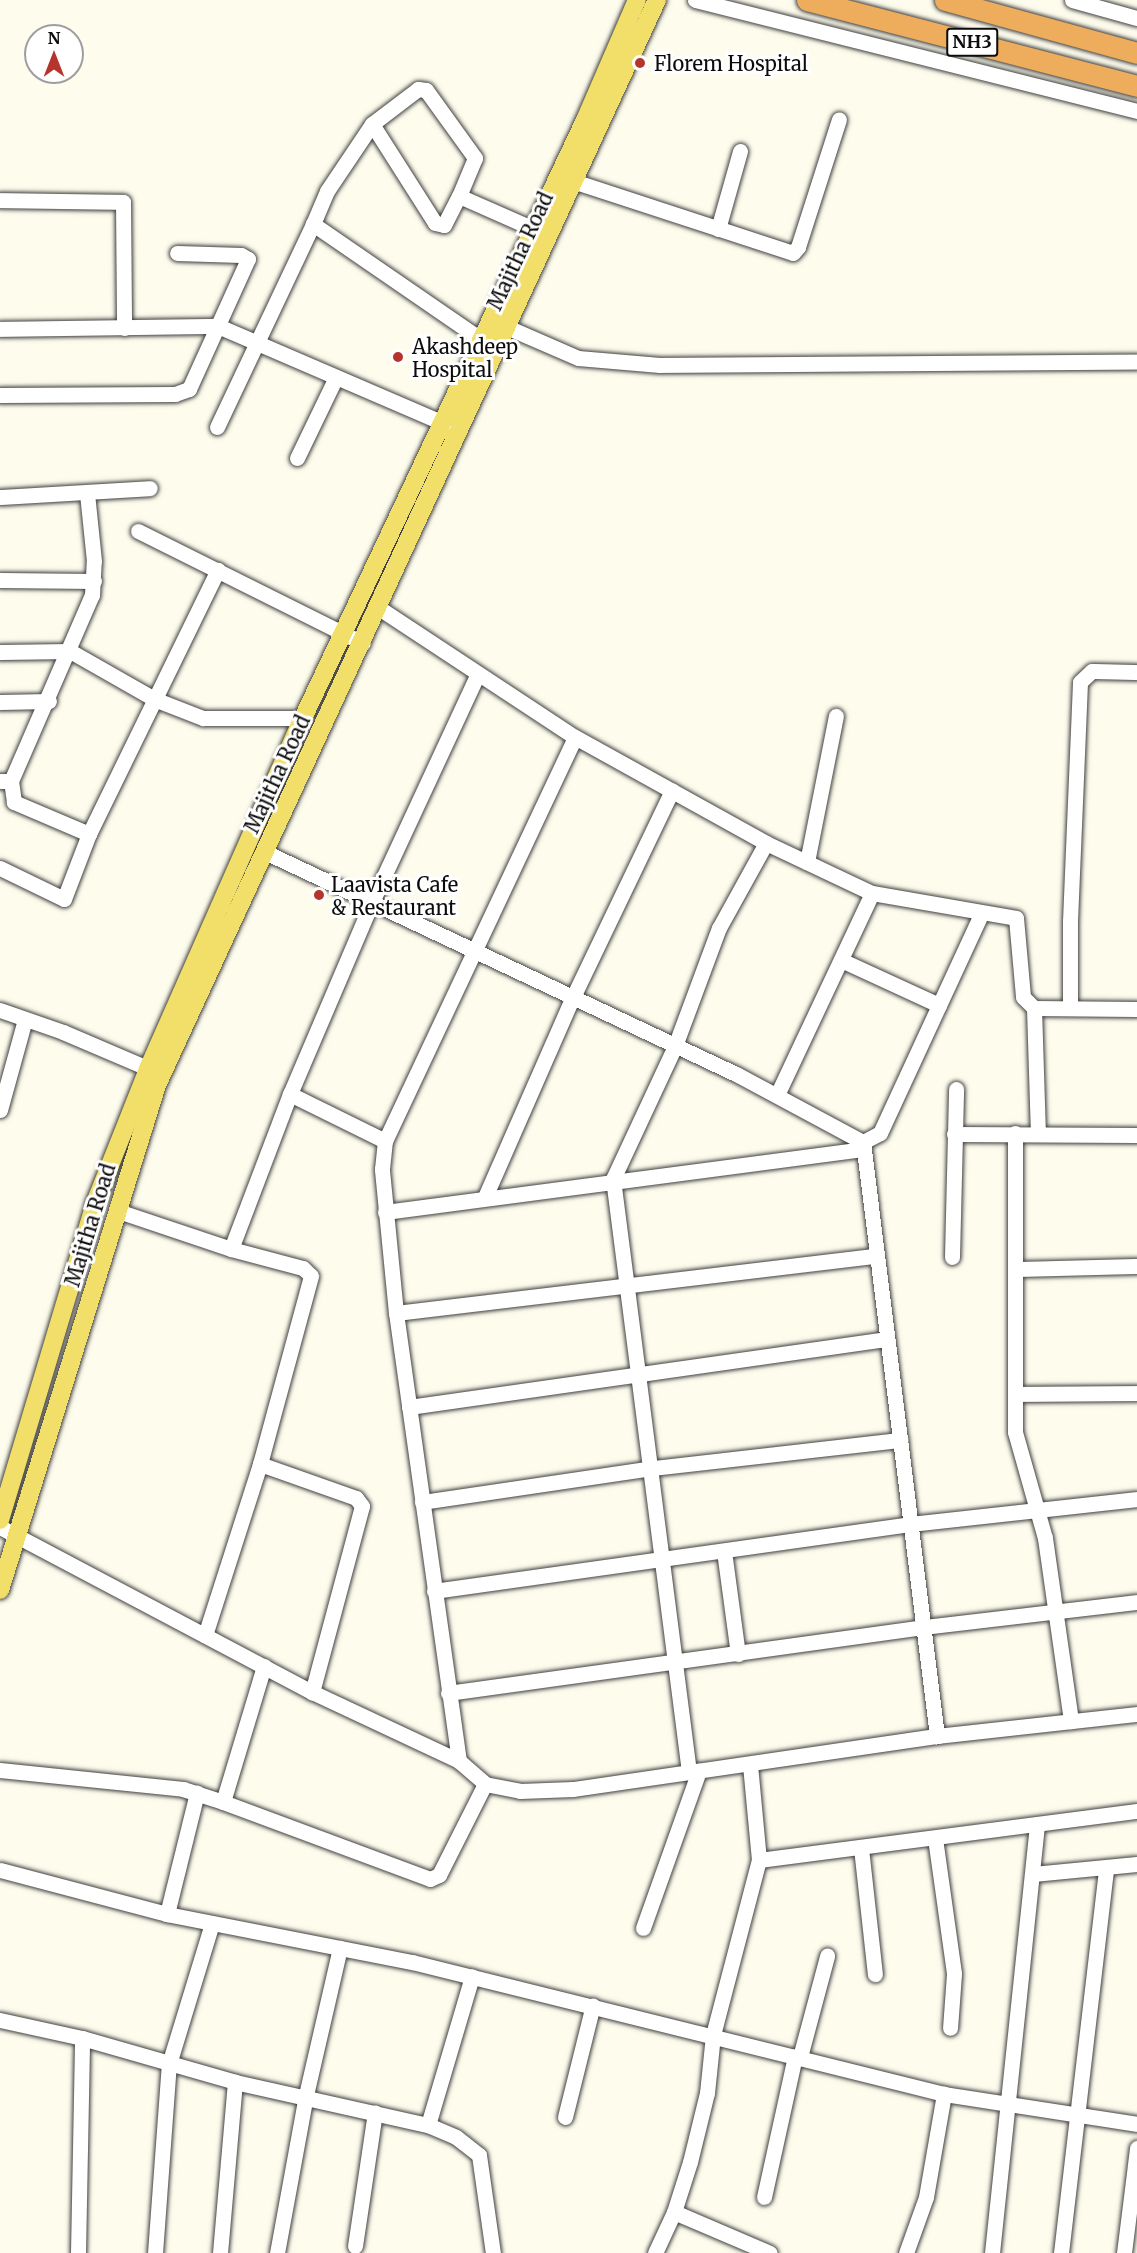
<!DOCTYPE html>
<style>
body{margin:0}
#map{position:relative;width:1137px;height:2253px;overflow:hidden;background:#fefced;font-family:Merriweather,serif}
div>[style]{position:absolute}
.roads{filter:drop-shadow(0 0 2px #3f3f3f) drop-shadow(0 0 2px #3f3f3f)}
.minor>*{height:15px;margin:-7.5px;padding:0 7.5px;transform-origin:7.5px;border-radius:7.5px;background:#fff}
.major>*{height:18px;margin:-9px;padding:0 9px;transform-origin:9px;border-radius:9px;background:#f1df69}
.highway>*{height:21px;margin:-10.5px;padding:0 10.5px;transform-origin:10.5px;border-radius:10.5px;background:#edad5c}
.dots>*{width:16px;height:16px;translate:-50% -50%;box-sizing:border-box;border:3px solid #fff;border-radius:50%}
span{translate:-50% -50%;white-space:nowrap;text-align:center;line-height:1.15;-webkit-text-stroke:6px #fff;paint-order:stroke}
.shield-label span{padding:2px 4px;background:#fff;border:2px solid;border-radius:4px;-webkit-text-stroke-width:0}
.shield-label{font-size:18px;color:#0c0c0c;font-weight:700}
.poi-label{font-size:20px;color:#0c0c0c}
.left{translate:0 -50%;text-align:left}
.street-label{font-size:20px;color:#0c0c0c}
.north{position:absolute;left:24px;top:24px;width:60px;height:60px;box-sizing:border-box;background:#fff;border:2px solid #9e9e9e;border-radius:50%;rotate:0deg;font-size:16px;font-weight:700;line-height:24px;text-align:center;color:#0c0c0c}
.north::after{content:'';display:block;margin:auto;width:21px;height:27px;background:#b5342c;clip-path:polygon(50% 0,100% 100%,50% 72%,0 100%)}
</style>
<div id="map">
<div class="roads">
<div class="minor">
<i style="left:695px;top:0;width:456px;rotate:14.1deg"></i>
<i style="left:1072px;top:0;width:67px;rotate:15.5deg"></i>
<i style="left:372px;top:124px;width:58px;rotate:-37.3deg"></i>
<i style="left:418px;top:89px;width:8px;rotate:7deg"></i>
<i style="left:426px;top:90px;width:84px;rotate:54.2deg"></i>
<i style="left:475px;top:158px;width:41px;rotate:112.8deg"></i>
<i style="left:576px;top:182px;width:228px;rotate:18.1deg"></i>
<i style="left:793px;top:253px;width:8px;rotate:-50deg"></i>
<i style="left:798px;top:247px;width:134px;rotate:-72.2deg"></i>
<i style="left:0;top:200px;width:123px;rotate:0.9deg"></i>
<i style="left:123px;top:202px;width:126px;rotate:89.5deg"></i>
<i style="left:718px;top:229px;width:81px;rotate:-74.2deg"></i>
<i style="left:509px;top:328px;width:75px;rotate:23.5deg"></i>
<i style="left:578px;top:358px;width:82px;rotate:4.9deg"></i>
<i style="left:660px;top:365px;width:477px;rotate:-0.4deg"></i>
<i style="left:0;top:329px;width:218px;rotate:-0.8deg"></i>
<i style="left:218px;top:326px;width:256px;rotate:23.3deg"></i>
<i style="left:489px;top:345px;width:214px;rotate:-145.5deg"></i>
<i style="left:313px;top:224px;width:36px;rotate:-67deg"></i>
<i style="left:327px;top:191px;width:81px;rotate:-56.1deg"></i>
<i style="left:372px;top:124px;width:117px;rotate:57.5deg"></i>
<i style="left:435px;top:223px;width:9px;rotate:13deg"></i>
<i style="left:444px;top:225px;width:33px;rotate:-63deg"></i>
<i style="left:459px;top:196px;width:92px;rotate:23.8deg"></i>
<i style="left:0;top:395px;width:175px;rotate:-0.3deg"></i>
<i style="left:175px;top:394px;width:15px;rotate:-20deg"></i>
<i style="left:189px;top:389px;width:143px;rotate:-65.6deg"></i>
<i style="left:248px;top:259px;width:8px;rotate:-150deg"></i>
<i style="left:241px;top:255px;width:64px;rotate:-178.2deg"></i>
<i style="left:217px;top:427px;width:225px;rotate:-64.7deg"></i>
<i style="left:297px;top:458px;width:90px;rotate:-64.3deg"></i>
<i style="left:0;top:497px;width:150px;rotate:-3.4deg"></i>
<i style="left:138px;top:531px;width:251px;rotate:26.5deg"></i>
<i style="left:0;top:580px;width:94px;rotate:0.6deg"></i>
<i style="left:379px;top:608px;width:235px;rotate:33.4deg"></i>
<i style="left:575px;top:737px;width:218px;rotate:29deg"></i>
<i style="left:766px;top:843px;width:117px;rotate:25.3deg"></i>
<i style="left:872px;top:893px;width:146px;rotate:9.8deg"></i>
<i style="left:1016px;top:918px;width:79px;rotate:84.9deg"></i>
<i style="left:1023px;top:997px;width:16px;rotate:45deg"></i>
<i style="left:1034px;top:1008px;width:126px;rotate:88.2deg"></i>
<i style="left:0;top:652px;width:70px;rotate:-0.8deg"></i>
<i style="left:70px;top:651px;width:97px;rotate:29.7deg"></i>
<i style="left:154px;top:699px;width:53px;rotate:21.2deg"></i>
<i style="left:203px;top:718px;width:100px"></i>
<i style="left:0;top:702px;width:49px;rotate:-1.2deg"></i>
<i style="left:0;top:781px;width:11px"></i>
<i style="left:11px;top:781px;width:203px;rotate:-66.5deg"></i>
<i style="left:92px;top:595px;width:34px;rotate:-87deg"></i>
<i style="left:94px;top:561px;width:68px;rotate:-95.9deg"></i>
<i style="left:89px;top:834px;width:294px;rotate:-64deg"></i>
<i style="left:265px;top:852px;width:521px;rotate:25.24deg"></i>
<i style="left:736px;top:1074px;width:144px;rotate:28.2deg"></i>
<i style="left:863px;top:1142px;width:599px;rotate:82.9deg"></i>
<i style="left:807px;top:862px;width:149px;rotate:-78.8deg"></i>
<i style="left:0;top:868px;width:71px;rotate:25.8deg"></i>
<i style="left:64px;top:899px;width:70px;rotate:-69deg"></i>
<i style="left:89px;top:834px;width:82px;rotate:-156.9deg"></i>
<i style="left:14px;top:802px;width:21px;rotate:-98deg"></i>
<i style="left:841px;top:960px;width:108px;rotate:24.7deg"></i>
<i style="left:1034px;top:1008px;width:103px;rotate:0.6deg"></i>
<i style="left:1070px;top:1008px;width:87px;rotate:-90deg"></i>
<i style="left:1070px;top:921px;width:239px;rotate:-87.6deg"></i>
<i style="left:1080px;top:682px;width:16px;rotate:-43deg"></i>
<i style="left:1092px;top:671px;width:45px;rotate:1.3deg"></i>
<i style="left:0;top:1010px;width:67px;rotate:19.2deg"></i>
<i style="left:63px;top:1032px;width:104px;rotate:23.1deg"></i>
<i style="left:290px;top:1094px;width:106px;rotate:26.3deg"></i>
<i style="left:777px;top:1095px;width:223px;rotate:-64.8deg"></i>
<i style="left:0;top:1110px;width:94px;rotate:-74.6deg"></i>
<i style="left:1015px;top:1133px;width:299px;rotate:90deg"></i>
<i style="left:1015px;top:1432px;width:110px;rotate:74.2deg"></i>
<i style="left:1045px;top:1538px;width:185px;rotate:81.9deg"></i>
<i style="left:954px;top:1134px;width:183px;rotate:0.3deg"></i>
<i style="left:863px;top:1142px;width:19px;rotate:-28deg"></i>
<i style="left:880px;top:1133px;width:241px;rotate:-65.2deg"></i>
<i style="left:485px;top:1197px;width:219px;rotate:-66.3deg"></i>
<i style="left:573px;top:997px;width:229px;rotate:-64.4deg"></i>
<i style="left:118px;top:1211px;width:119px;rotate:18.6deg"></i>
<i style="left:231px;top:1249px;width:74px;rotate:14.8deg"></i>
<i style="left:303px;top:1268px;width:11px;rotate:45deg"></i>
<i style="left:311px;top:1276px;width:195px;rotate:105.2deg"></i>
<i style="left:260px;top:1464px;width:180px;rotate:107.8deg"></i>
<i style="left:385px;top:1212px;width:480px;rotate:-7.5deg"></i>
<i style="left:231px;top:1249px;width:166px;rotate:-69.2deg"></i>
<i style="left:290px;top:1094px;width:207px;rotate:-66.9deg"></i>
<i style="left:371px;top:904px;width:251px;rotate:-65.1deg"></i>
<i style="left:952px;top:1257px;width:168px;rotate:-88.6deg"></i>
<i style="left:1016px;top:1269px;width:121px;rotate:-1.4deg"></i>
<i style="left:396px;top:1313px;width:483px;rotate:-6.8deg"></i>
<i style="left:1017px;top:1394px;width:120px;rotate:-0.5deg"></i>
<i style="left:409px;top:1407px;width:483px;rotate:-8.1deg"></i>
<i style="left:260px;top:1464px;width:102px;rotate:19.5deg"></i>
<i style="left:356px;top:1498px;width:10px;rotate:53deg"></i>
<i style="left:362px;top:1506px;width:193px;rotate:105deg"></i>
<i style="left:422px;top:1502px;width:233px;rotate:-8.4deg"></i>
<i style="left:653px;top:1468px;width:249px;rotate:-6.5deg"></i>
<i style="left:0;top:1527px;width:353px;rotate:27.9deg"></i>
<i style="left:312px;top:1692px;width:162px;rotate:25.1deg"></i>
<i style="left:459px;top:1761px;width:35px;rotate:41deg"></i>
<i style="left:485px;top:1784px;width:36px;rotate:11deg"></i>
<i style="left:520px;top:1791px;width:53px;rotate:-2.2deg"></i>
<i style="left:573px;top:1789px;width:368px;rotate:-8.3deg"></i>
<i style="left:937px;top:1736px;width:201px;rotate:-6.3deg"></i>
<i style="left:724px;top:1551px;width:104px;rotate:82.3deg"></i>
<i style="left:434px;top:1591px;width:482px;rotate:-8deg"></i>
<i style="left:911px;top:1524px;width:227px;rotate:-6.3deg"></i>
<i style="left:264px;top:1666px;width:142px;rotate:106.8deg"></i>
<i style="left:223px;top:1802px;width:221px;rotate:20.4deg"></i>
<i style="left:430px;top:1879px;width:10px;rotate:-24deg"></i>
<i style="left:439px;top:1875px;width:102px;rotate:-63.2deg"></i>
<i style="left:448px;top:1693px;width:481px;rotate:-7.9deg"></i>
<i style="left:924px;top:1627px;width:214px;rotate:-6.7deg"></i>
<i style="left:459px;top:1761px;width:452px;rotate:-98deg"></i>
<i style="left:396px;top:1313px;width:145px;rotate:-95.6deg"></i>
<i style="left:382px;top:1169px;width:28px;rotate:-84deg"></i>
<i style="left:385px;top:1141px;width:446px;rotate:-64.8deg"></i>
<i style="left:0;top:1770px;width:184px;rotate:5.9deg"></i>
<i style="left:183px;top:1789px;width:42px;rotate:18deg"></i>
<i style="left:689px;top:1772px;width:598px;rotate:-97.3deg"></i>
<i style="left:613px;top:1179px;width:147px;rotate:-65deg"></i>
<i style="left:675px;top:1046px;width:126px;rotate:-69.6deg"></i>
<i style="left:719px;top:928px;width:97px;rotate:-61.1deg"></i>
<i style="left:935px;top:1838px;width:137px;rotate:82deg"></i>
<i style="left:954px;top:1974px;width:54px;rotate:94.2deg"></i>
<i style="left:861px;top:1848px;width:127px;rotate:83.7deg"></i>
<i style="left:759px;top:1860px;width:381px;rotate:-7.4deg"></i>
<i style="left:0;top:1870px;width:173px;rotate:14.8deg"></i>
<i style="left:167px;top:1914px;width:250px;rotate:11.1deg"></i>
<i style="left:412px;top:1962px;width:548px;rotate:13.93deg"></i>
<i style="left:944px;top:2094px;width:195px;rotate:8.8deg"></i>
<i style="left:1033px;top:1874px;width:104px;rotate:-5.5deg"></i>
<i style="left:167px;top:1914px;width:125px;rotate:-76.1deg"></i>
<i style="left:643px;top:1928px;width:167px;rotate:-70.4deg"></i>
<i style="left:0;top:2020px;width:84px;rotate:12.4deg"></i>
<i style="left:82px;top:2038px;width:159px;rotate:16deg"></i>
<i style="left:235px;top:2082px;width:198px;rotate:12.6deg"></i>
<i style="left:428px;top:2125px;width:155px;rotate:-73.5deg"></i>
<i style="left:800px;top:2057px;width:105px;rotate:-75deg"></i>
<i style="left:565px;top:2117px;width:115px;rotate:-76deg"></i>
<i style="left:428px;top:2125px;width:30px;rotate:23deg"></i>
<i style="left:456px;top:2137px;width:29px;rotate:38deg"></i>
<i style="left:479px;top:2155px;width:99px;rotate:81.9deg"></i>
<i style="left:764px;top:2197px;width:144px;rotate:-77.6deg"></i>
<i style="left:674px;top:2212px;width:104px;rotate:23.1deg"></i>
<i style="left:355px;top:2246px;width:135px;rotate:-81.5deg"></i>
<i style="left:78px;top:2253px;width:215px;rotate:-88.9deg"></i>
<i style="left:155px;top:2253px;width:190px;rotate:-85.8deg"></i>
<i style="left:169px;top:2064px;width:147px;rotate:-73deg"></i>
<i style="left:220px;top:2253px;width:172px;rotate:-85deg"></i>
<i style="left:277px;top:2253px;width:161px;rotate:-79.6deg"></i>
<i style="left:306px;top:2095px;width:151px;rotate:-77deg"></i>
<i style="left:655px;top:2253px;width:45px;rotate:-65.1deg"></i>
<i style="left:674px;top:2212px;width:52px;rotate:-72.3deg"></i>
<i style="left:690px;top:2162px;width:71px;rotate:-76.2deg"></i>
<i style="left:707px;top:2093px;width:58px;rotate:-84.1deg"></i>
<i style="left:713px;top:2035px;width:181px;rotate:-75.3deg"></i>
<i style="left:759px;top:1860px;width:96px;rotate:-95.4deg"></i>
<i style="left:906px;top:2253px;width:59px;rotate:-70.3deg"></i>
<i style="left:926px;top:2197px;width:105px;rotate:-80.1deg"></i>
<i style="left:992px;top:2253px;width:431px;rotate:-84deg"></i>
<i style="left:1061px;top:2253px;width:387px;rotate:-83.3deg"></i>
<i style="left:1124px;top:2253px;width:106px;rotate:-82.9deg"></i>
</div>
<div class="major">
<i style="left:0;top:1520px;width:331px;rotate:-73.3deg"></i>
<i style="left:95px;top:1203px;width:144px;rotate:-68.4deg"></i>
<i style="left:148px;top:1069px;width:384px;rotate:-66.2deg"></i>
<i style="left:303px;top:718px;width:661px;rotate:-64.75deg"></i>
<i style="left:585px;top:120px;width:131px;rotate:-66.6deg"></i>
<i style="left:0;top:1590px;width:529px;rotate:-72.73deg"></i>
<i style="left:157px;top:1085px;width:1195px;rotate:-65.26deg"></i>
</div>
<div class="highway">
<i style="left:807px;top:0;width:341px;rotate:14.6deg"></i>
<i style="left:945px;top:0;width:199px;rotate:15.4deg"></i>
</div>
</div>
<div class="dots">
<i style="left:640px;top:63px;background:#b5342c"></i>
<i style="left:398px;top:357px;background:#b5342c"></i>
<i style="left:319px;top:895px;background:#b5342c"></i>
</div>
<div class="shield-label">
<span style="left:972px;top:42px">NH3</span>
</div>
<div class="poi-label">
<span class="left" style="left:654px;top:63px">Florem Hospital</span>
<span class="left" style="left:412px;top:358px">Akashdeep<br>Hospital</span>
<span class="left" style="left:331px;top:896px">Laavista Cafe<br>&amp; Restaurant</span>
</div>
<div class="street-label">
<span style="left:520px;top:251px;rotate:-65deg">Majitha Road</span>
<span style="left:277px;top:774px;rotate:-65deg">Majitha Road</span>
<span style="left:90px;top:1225px;rotate:-73deg">Majitha Road</span>
</div>
<div class="north">N</div>
</div>
